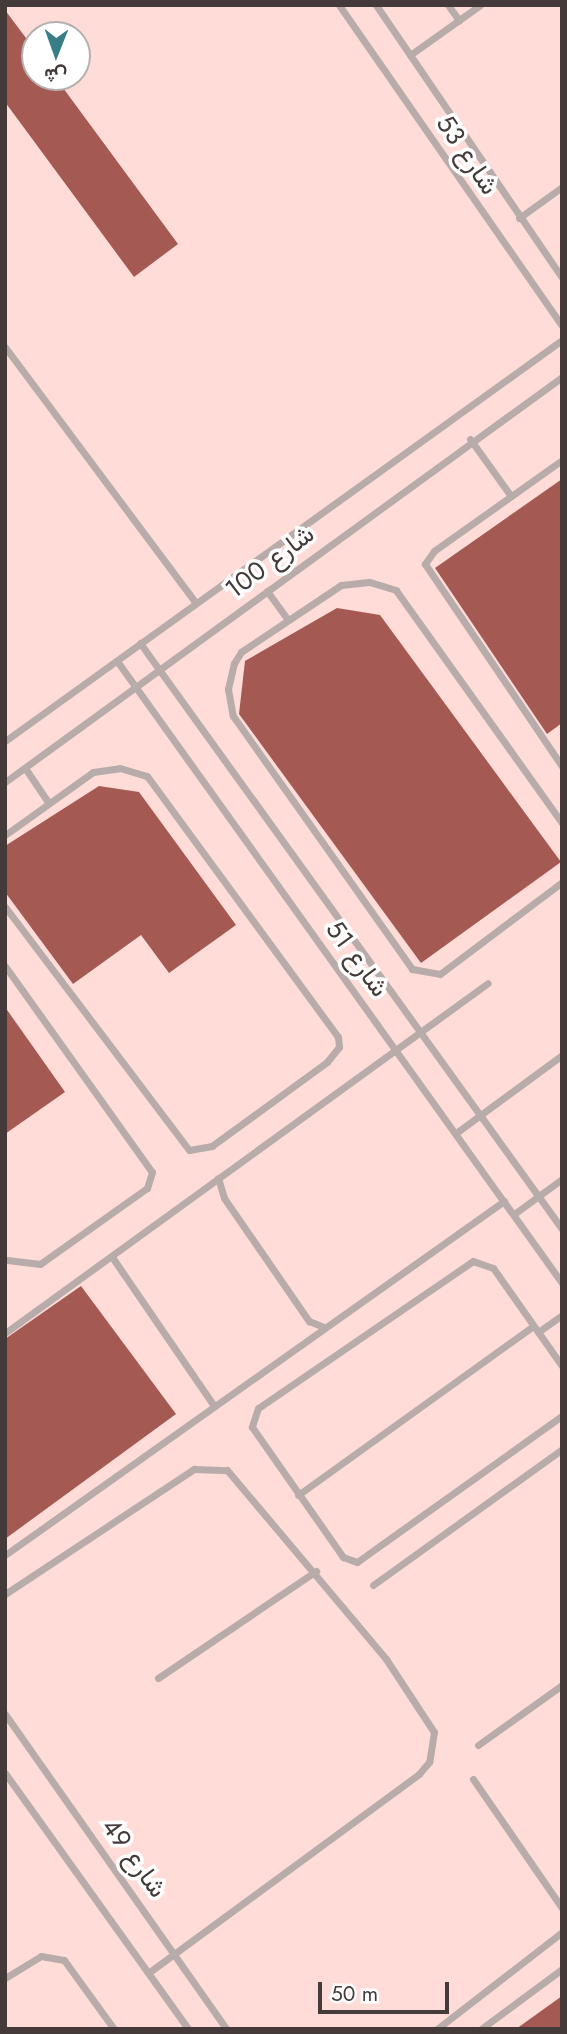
<!DOCTYPE html>
<meta charset="utf-8">
<style>
body{margin:0}
#map{position:relative;width:567px;height:2034px;overflow:hidden;background:#fde7e5;font-family:Jost,Vazirmatn,sans-serif}
div>[style]{position:absolute}
.built>*{inset:0;background:#ffdcd8}
.building>*{inset:0;background:#a45a52}
.lane>*{height:7px;margin:-3.5px;padding:0 3.5px;transform-origin:3.5px;border-radius:3.5px;background:#b8acab}
span{translate:-50% -50%;white-space:nowrap;text-align:center;line-height:1.15;-webkit-text-stroke:7px #fff;paint-order:stroke}
.street-label{font-size:26px;color:#443a39}
.frame{position:absolute;inset:0;border:7px solid #443a39;pointer-events:none}
.north{position:absolute;left:21px;top:21px;width:70px;height:70px;box-sizing:border-box;background:#fff;border:2px solid #b4b0b0;border-radius:50%;rotate:181deg;font-size:19px;font-weight:700;line-height:28px;text-align:center;color:#443a39}
.north::after{content:'';display:block;margin:auto;width:24px;height:32px;background:#377e87;clip-path:polygon(50% 0,100% 100%,50% 72%,0 100%)}
.scale{position:absolute;left:318px;top:1982px;width:131px;height:32px;box-sizing:border-box;border:4px solid #443a39;border-top:0;padding-left:9px;font-size:21px;line-height:24px;white-space:nowrap;color:#443a39;-webkit-text-stroke:5px #fff;paint-order:stroke}
</style>
<div id="map">
<div class="built">
<i style="clip-path:polygon(evenodd,5px 5px,562px 5px,562px 2029px,5px 2029px,5px 5px,35px 35px,77px 35px,77px 77px,35px 77px,35px 35px)"></i>
</div>
<div class="building">
<i style="clip-path:polygon(5px 10px,35px 50px,35px 77px,55px 77px,178px 244px,134px 277px,5px 102px)"></i>
<i style="clip-path:polygon(562px 479px,562px 723px,547px 734px,435px 568px)"></i>
<i style="clip-path:polygon(337px 608px,380px 615px,561px 862px,421px 963px,239px 714px,245px 661px)"></i>
<i style="clip-path:polygon(99px 786px,139px 792px,236px 925px,169px 973px,141px 935px,73px 984px,5px 892px,5px 846px)"></i>
<i style="clip-path:polygon(5px 1007px,65px 1092px,5px 1134px)"></i>
<i style="clip-path:polygon(81px 1286px,176px 1414px,5px 1539px,5px 1339px)"></i>
<i style="clip-path:polygon(562px 1996px,562px 2029px,516px 2029px)"></i>
</div>
<div class="lane">
<i style="left:339px;top:5px;width:391px;rotate:55.2deg"></i>
<i style="left:376px;top:5px;width:330px;rotate:55.7deg"></i>
<i style="left:448px;top:5px;width:19px;rotate:54deg"></i>
<i style="left:410px;top:55px;width:86px;rotate:-35.5deg"></i>
<i style="left:519px;top:218px;width:53px;rotate:-35.8deg"></i>
<i style="left:5px;top:347px;width:318px;rotate:53.3deg"></i>
<i style="left:470px;top:439px;width:70px;rotate:54.3deg"></i>
<i style="left:562px;top:460px;width:157px;rotate:144.6deg"></i>
<i style="left:434px;top:551px;width:16px;rotate:125deg"></i>
<i style="left:425px;top:564px;width:244px;rotate:55.9deg"></i>
<i style="left:267px;top:591px;width:34px;rotate:54deg"></i>
<i style="left:140px;top:643px;width:722px;rotate:54.24deg"></i>
<i style="left:117px;top:661px;width:765px;rotate:54.42deg"></i>
<i style="left:5px;top:741px;width:686px;rotate:-35.75deg"></i>
<i style="left:25px;top:768px;width:41px;rotate:55.9deg"></i>
<i style="left:5px;top:782px;width:689px;rotate:-36.02deg"></i>
<i style="left:562px;top:823px;width:286px;rotate:-125.5deg"></i>
<i style="left:396px;top:590px;width:28px;rotate:-163deg"></i>
<i style="left:369px;top:582px;width:28px;rotate:174deg"></i>
<i style="left:341px;top:585px;width:120px;rotate:146.2deg"></i>
<i style="left:241px;top:652px;width:13px;rotate:122deg"></i>
<i style="left:234px;top:663px;width:27px;rotate:103deg"></i>
<i style="left:228px;top:689px;width:27px;rotate:80deg"></i>
<i style="left:233px;top:716px;width:310px;rotate:54.7deg"></i>
<i style="left:412px;top:969px;width:28px;rotate:10deg"></i>
<i style="left:440px;top:974px;width:153px;rotate:-37deg"></i>
<i style="left:5px;top:835px;width:108px;rotate:-35.6deg"></i>
<i style="left:93px;top:772px;width:27px;rotate:-8deg"></i>
<i style="left:120px;top:768px;width:28px;rotate:17deg"></i>
<i style="left:147px;top:776px;width:323px;rotate:53.8deg"></i>
<i style="left:338px;top:1037px;width:10px;rotate:84deg"></i>
<i style="left:339px;top:1047px;width:19px;rotate:129deg"></i>
<i style="left:327px;top:1062px;width:142px;rotate:143.9deg"></i>
<i style="left:212px;top:1146px;width:23px;rotate:170deg"></i>
<i style="left:189px;top:1150px;width:305px;rotate:-127.1deg"></i>
<i style="left:5px;top:966px;width:253px;rotate:54.5deg"></i>
<i style="left:152px;top:1172px;width:17px;rotate:107deg"></i>
<i style="left:147px;top:1188px;width:131px;rotate:144.6deg"></i>
<i style="left:40px;top:1264px;width:35px;rotate:-173deg"></i>
<i style="left:456px;top:1133px;width:132px;rotate:-36.3deg"></i>
<i style="left:218px;top:1178px;width:21px;rotate:73deg"></i>
<i style="left:224px;top:1198px;width:150px;rotate:55.4deg"></i>
<i style="left:309px;top:1321px;width:16px;rotate:22deg"></i>
<i style="left:514px;top:1214px;width:59px;rotate:-36.1deg"></i>
<i style="left:112px;top:1257px;width:181px;rotate:55.6deg"></i>
<i style="left:538px;top:1332px;width:29px;rotate:-35deg"></i>
<i style="left:5px;top:1333px;width:596px;rotate:-35.93deg"></i>
<i style="left:562px;top:1366px;width:120px;rotate:-125.1deg"></i>
<i style="left:493px;top:1268px;width:21px;rotate:-161deg"></i>
<i style="left:473px;top:1261px;width:260px;rotate:145.6deg"></i>
<i style="left:258px;top:1408px;width:20px;rotate:108deg"></i>
<i style="left:252px;top:1427px;width:159px;rotate:55deg"></i>
<i style="left:343px;top:1557px;width:15px;rotate:20deg"></i>
<i style="left:357px;top:1562px;width:252px;rotate:-35.5deg"></i>
<i style="left:298px;top:1495px;width:289px;rotate:-35.7deg"></i>
<i style="left:5px;top:1555px;width:612px;rotate:-35.35deg"></i>
<i style="left:373px;top:1585px;width:233px;rotate:-35.7deg"></i>
<i style="left:5px;top:1594px;width:227px;rotate:-33.5deg"></i>
<i style="left:194px;top:1469px;width:33px;rotate:2deg"></i>
<i style="left:227px;top:1470px;width:247px;rotate:49.9deg"></i>
<i style="left:386px;top:1659px;width:87px;rotate:56.7deg"></i>
<i style="left:434px;top:1732px;width:30px;rotate:99deg"></i>
<i style="left:429px;top:1762px;width:16px;rotate:130deg"></i>
<i style="left:419px;top:1774px;width:335px;rotate:143.7deg"></i>
<i style="left:158px;top:1678px;width:191px;rotate:-34.1deg"></i>
<i style="left:5px;top:1714px;width:385px;rotate:54.9deg"></i>
<i style="left:478px;top:1745px;width:103px;rotate:-35.5deg"></i>
<i style="left:5px;top:1773px;width:315px;rotate:54.4deg"></i>
<i style="left:473px;top:1779px;width:157px;rotate:55.4deg"></i>
<i style="left:5px;top:1978px;width:42px;rotate:-31.4deg"></i>
<i style="left:41px;top:1956px;width:23px;rotate:10deg"></i>
<i style="left:64px;top:1960px;width:85px;rotate:54.1deg"></i>
<i style="left:437px;top:2029px;width:158px;rotate:-37.8deg"></i>
<i style="left:481px;top:2029px;width:101px;rotate:-36.5deg"></i>
</div>
<div class="street-label">
<span style="left:467px;top:155px;rotate:56deg">شارع 53</span>
<span style="left:270px;top:562px;rotate:-37deg">شارع 100</span>
<span style="left:357px;top:959px;rotate:54deg">شارع 51</span>
<span style="left:134px;top:1858px;rotate:54deg">شارع 49</span>
</div>
<div class="frame"></div>
<div class="north">ش</div>
<div class="scale">50 m</div>
</div>
